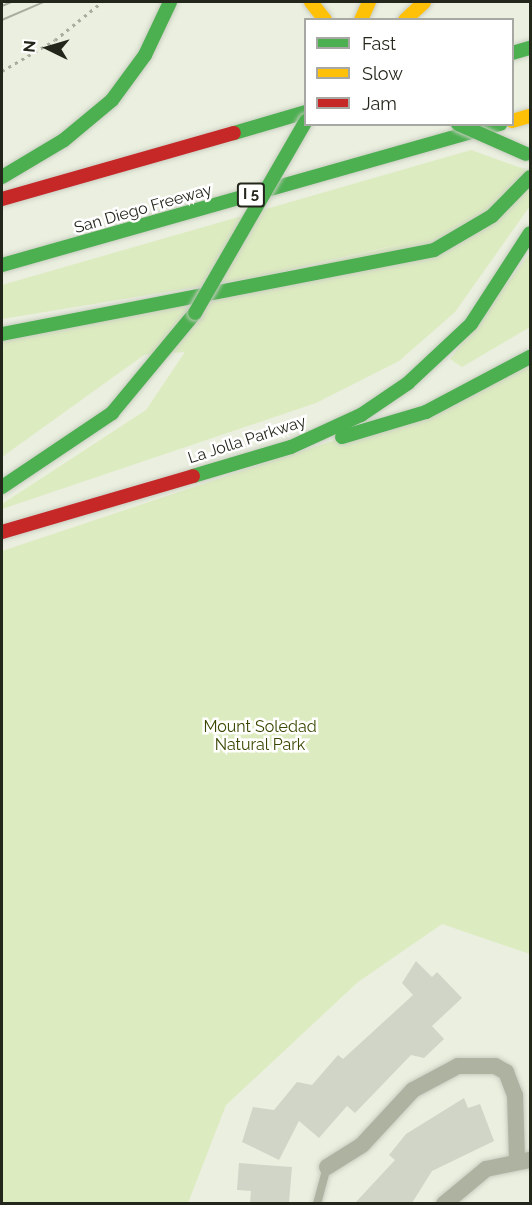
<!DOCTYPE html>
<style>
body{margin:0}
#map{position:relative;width:532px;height:1205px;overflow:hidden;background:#eaefdf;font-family:Raleway,sans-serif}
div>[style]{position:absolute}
.green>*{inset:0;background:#ddebc0}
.building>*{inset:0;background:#d1d5c8}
.path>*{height:3px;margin-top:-1.5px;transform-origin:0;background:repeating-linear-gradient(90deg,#a9ad9e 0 3px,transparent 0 7.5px)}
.roads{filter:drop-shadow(0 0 2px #c9cdc1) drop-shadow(0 0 2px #c9cdc1)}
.lane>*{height:8px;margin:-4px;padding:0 4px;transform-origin:4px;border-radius:4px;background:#aeb3a1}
.street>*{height:16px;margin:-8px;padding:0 8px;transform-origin:8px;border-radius:8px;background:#aeb3a1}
.fast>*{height:14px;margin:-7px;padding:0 7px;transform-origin:7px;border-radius:7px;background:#4caf50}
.slow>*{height:14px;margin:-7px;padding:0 7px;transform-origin:7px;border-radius:7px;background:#ffc107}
.jam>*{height:14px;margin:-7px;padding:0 7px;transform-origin:7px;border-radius:7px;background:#c62828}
.tram>*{height:1.5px;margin:-0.75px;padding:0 0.75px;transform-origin:0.75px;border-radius:0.75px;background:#a9ae9f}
.bridges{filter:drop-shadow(0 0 2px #c9cdc1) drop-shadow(0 0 2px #c9cdc1)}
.fast-bridge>*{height:14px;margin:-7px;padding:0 7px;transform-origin:7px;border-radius:7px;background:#4caf50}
span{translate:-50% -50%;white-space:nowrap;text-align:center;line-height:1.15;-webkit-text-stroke:5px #fff;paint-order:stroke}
.shield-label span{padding:2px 4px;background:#fff;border:2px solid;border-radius:4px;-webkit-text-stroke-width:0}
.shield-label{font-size:15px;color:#23261b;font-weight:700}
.street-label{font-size:16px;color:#23261b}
.park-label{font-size:16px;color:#394801}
.frame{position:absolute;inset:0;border:3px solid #23261b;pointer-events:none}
.legend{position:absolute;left:304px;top:18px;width:210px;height:108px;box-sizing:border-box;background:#fff;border:2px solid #a7a8a4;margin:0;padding:8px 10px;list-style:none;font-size:18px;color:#23261b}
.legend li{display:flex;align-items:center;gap:12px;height:30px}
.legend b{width:30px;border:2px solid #a7a8a4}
.north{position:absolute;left:18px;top:18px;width:60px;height:60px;-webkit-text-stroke:4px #fff;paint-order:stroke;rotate:275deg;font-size:16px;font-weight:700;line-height:24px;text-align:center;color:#23261b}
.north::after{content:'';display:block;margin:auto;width:21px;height:27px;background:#23261b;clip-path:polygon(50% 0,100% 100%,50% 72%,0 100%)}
</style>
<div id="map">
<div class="green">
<i style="clip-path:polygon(471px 150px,530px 171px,530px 206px,455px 312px,399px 361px,316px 403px,2px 509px,2px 504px,146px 410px,185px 352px,144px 355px,2px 457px,2px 341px,426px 238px,263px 276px,2px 319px,2px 285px)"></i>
<i style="clip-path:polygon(530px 253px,530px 327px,462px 367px,450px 359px)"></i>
<i style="clip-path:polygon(530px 360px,530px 954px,442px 924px,358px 982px,226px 1105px,188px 1203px,2px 1203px,2px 551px,467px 396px)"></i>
</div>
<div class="building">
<i style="clip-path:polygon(416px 961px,432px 977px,437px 972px,462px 998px,432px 1026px,444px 1039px,424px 1058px,411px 1055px,355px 1113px,347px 1106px,319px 1138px,299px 1121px,279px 1160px,242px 1142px,253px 1107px,274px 1110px,297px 1082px,312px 1085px,338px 1055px,343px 1059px,413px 995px,402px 983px)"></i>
<i style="clip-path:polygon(464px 1098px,468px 1108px,480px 1104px,494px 1141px,432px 1171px,412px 1203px,355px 1203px,395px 1160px,389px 1155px,406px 1134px)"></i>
<i style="clip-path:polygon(239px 1163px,292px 1167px,289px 1203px,250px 1203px,251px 1191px,237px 1190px)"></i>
</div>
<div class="path">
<i style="left:2px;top:71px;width:61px;rotate:-30.3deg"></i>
<i style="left:55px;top:40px;width:60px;rotate:-39deg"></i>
</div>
<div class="roads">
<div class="lane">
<i style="left:317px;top:1204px;width:38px;rotate:-75deg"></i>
</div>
<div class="street">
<i style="left:327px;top:1167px;width:41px;rotate:-32.2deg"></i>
<i style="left:362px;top:1145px;width:75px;rotate:-47.2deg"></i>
<i style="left:413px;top:1090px;width:51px;rotate:-28.1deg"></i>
<i style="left:458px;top:1066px;width:37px"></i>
<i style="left:495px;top:1066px;width:13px;rotate:29deg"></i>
<i style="left:506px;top:1072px;width:25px;rotate:69deg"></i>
<i style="left:515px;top:1095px;width:64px;rotate:88.2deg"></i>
<i style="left:444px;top:1204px;width:55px;rotate:-39.8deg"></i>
<i style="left:486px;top:1169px;width:45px;rotate:-11.6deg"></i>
</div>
<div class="fast">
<i style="left:512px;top:53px;width:19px;rotate:-16deg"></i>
<i style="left:234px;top:133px;width:75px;rotate:-16.3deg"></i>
<i style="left:2px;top:177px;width:72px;rotate:-30.8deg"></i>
<i style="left:64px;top:140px;width:62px;rotate:-39.8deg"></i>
<i style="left:112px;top:100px;width:56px;rotate:-53.7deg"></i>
<i style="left:145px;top:55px;width:59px;rotate:-64.7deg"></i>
<i style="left:2px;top:265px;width:518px;rotate:-15.81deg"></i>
<i style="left:2px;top:334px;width:440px;rotate:-11deg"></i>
<i style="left:434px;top:250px;width:67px;rotate:-30.4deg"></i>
<i style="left:492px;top:216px;width:54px;rotate:-45.7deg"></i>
<i style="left:342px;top:437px;width:88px;rotate:-16.6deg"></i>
<i style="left:426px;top:412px;width:118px;rotate:-27.9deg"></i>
<i style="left:193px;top:476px;width:102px;rotate:-16.5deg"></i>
<i style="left:291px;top:447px;width:77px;rotate:-24.6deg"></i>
<i style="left:361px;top:415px;width:57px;rotate:-34.2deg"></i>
<i style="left:408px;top:383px;width:86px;rotate:-43.1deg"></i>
<i style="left:471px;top:324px;width:108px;rotate:-57deg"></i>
<i style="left:2px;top:487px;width:133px;rotate:-33.9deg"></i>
<i style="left:112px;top:413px;width:130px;rotate:-50.3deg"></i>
</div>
<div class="slow">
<i style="left:311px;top:2px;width:23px;rotate:52deg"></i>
<i style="left:361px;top:20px;width:20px;rotate:-66deg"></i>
<i style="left:405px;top:20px;width:26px;rotate:-43deg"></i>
<i style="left:512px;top:121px;width:19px;rotate:-16deg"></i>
</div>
<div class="jam">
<i style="left:2px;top:199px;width:241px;rotate:-15.9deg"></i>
<i style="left:2px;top:532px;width:199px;rotate:-16.3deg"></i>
</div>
</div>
<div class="tram">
<i style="left:2px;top:6px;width:11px;rotate:-22deg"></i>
<i style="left:2px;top:20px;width:46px;rotate:-23.2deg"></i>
</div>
<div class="bridges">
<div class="fast-bridge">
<i style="left:458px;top:124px;width:74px;rotate:23.8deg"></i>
<i style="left:195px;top:313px;width:222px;rotate:-60deg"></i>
</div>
</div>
<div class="shield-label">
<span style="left:251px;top:195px">I 5</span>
</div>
<div class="street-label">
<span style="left:143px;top:209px;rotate:-16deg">San Diego Freeway</span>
<span style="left:247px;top:440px;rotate:-18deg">La Jolla Parkway</span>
</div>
<div class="park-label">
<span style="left:260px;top:736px">Mount Soledad<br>Natural Park</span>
</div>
<div class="frame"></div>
<ul class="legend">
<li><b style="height:8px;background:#4caf50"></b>Fast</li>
<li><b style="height:8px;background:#ffc107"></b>Slow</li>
<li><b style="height:8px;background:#c62828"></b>Jam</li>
</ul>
<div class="north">N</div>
</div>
